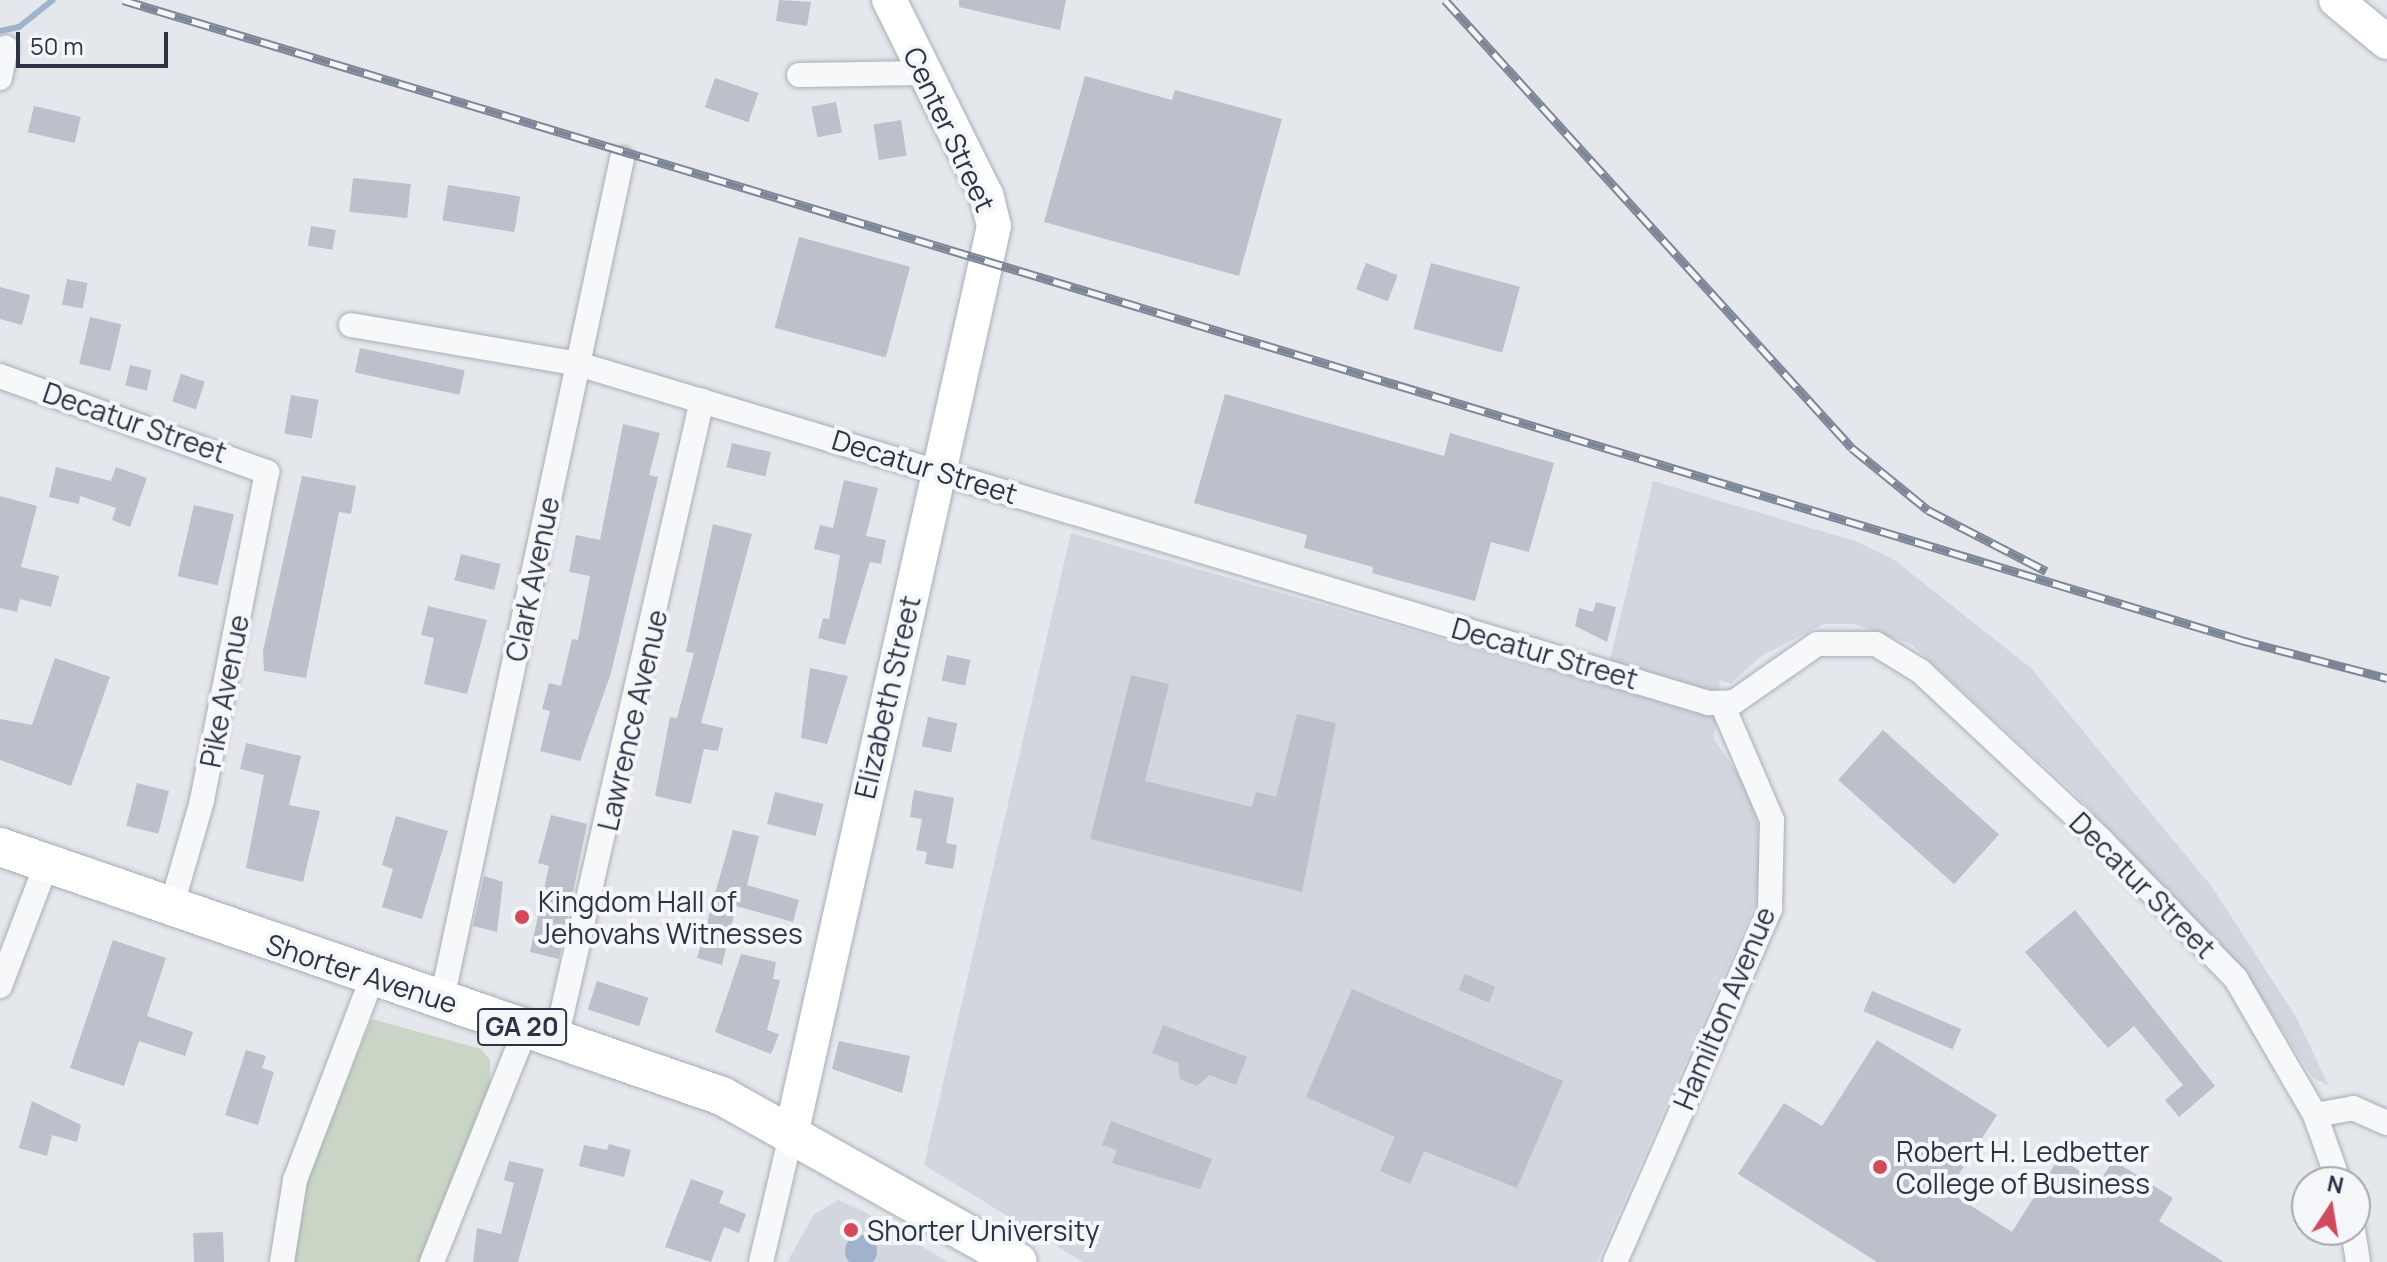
<!DOCTYPE html>
<style>
body{margin:0}
#map{position:relative;width:2387px;height:1262px;overflow:hidden;background:#e4e7ec;font-family:Manrope,sans-serif}
div>[style]{position:absolute}
.built>*{inset:0;background:#d2d6de}
.green>*{inset:0;background:#c9d6c5}
.water>*{inset:0;background:#9fb4cc}
.round{border-radius:50%}
.stream>*{height:6px;margin:-3px;padding:0 3px;transform-origin:3px;border-radius:3px;background:#9fb4cc}
.building>*{inset:0;background:#bbc0ca;transform-origin:0 0}
.roads{filter:drop-shadow(0 0 2px #a9aeb7) drop-shadow(0 0 2px #a9aeb7)}
.street>*{height:24px;margin:-12px;padding:0 12px;transform-origin:12px;border-radius:12px;background:#f7f8fa}
.secondary>*{height:34px;margin:-17px;padding:0 17px;transform-origin:17px;border-radius:17px;background:#fff}
.primary>*{height:38px;margin:-19px;padding:0 19px;transform-origin:19px;border-radius:19px;background:#fff}
.rail>*{height:9px;margin-top:-4.5px;transform-origin:0;background:repeating-linear-gradient(90deg,#f4f6f9 0 18px,#7d8696 0 36px);box-sizing:border-box;border-block:2px solid #7d8696}
.dots>*{width:22px;height:22px;translate:-50% -50%;box-sizing:border-box;border:4px solid #f4f6f9;border-radius:50%}
span{translate:-50% -50%;white-space:nowrap;text-align:center;line-height:1.15;-webkit-text-stroke:8px #f4f6f9;paint-order:stroke}
.shield-label span{padding:2px 6px;background:#f4f6f9;border:2px solid;border-radius:6px;-webkit-text-stroke-width:0}
.shield-label{font-size:26px;color:#2b3445;font-weight:700}
.street-label{font-size:28px;color:#2b3445}
.poi-label{font-size:28px;color:#2b3445}
.left{translate:0 -50%;text-align:left}
.north{position:absolute;left:2291px;top:1166px;width:80px;height:80px;box-sizing:border-box;background:#f4f6f9;border:2px solid #a4a8b1;border-radius:50%;rotate:12deg;font-size:22px;font-weight:700;line-height:32px;text-align:center;color:#2b3445}
.north::after{content:'';display:block;margin:auto;width:28px;height:36px;background:#d1495b;clip-path:polygon(50% 0,100% 100%,50% 72%,0 100%)}
.scale{position:absolute;left:16px;top:32px;width:152px;height:36px;box-sizing:border-box;border:4px solid #2b3445;border-top:0;padding-left:10px;font-size:24px;line-height:28px;white-space:nowrap;color:#2b3445;-webkit-text-stroke:6px #f4f6f9;paint-order:stroke}
</style>
<div id="map">
<div class="built">
<i style="clip-path:polygon(1653px 481px,1855px 541px,1893px 559px,2031px 668px,2212px 887px,2296px 1017px,2329px 1086px,2313px 1078px,2246px 973px,2073px 792px,1911px 644px,1854px 624px,1824px 624px,1761px 656px,1731px 684px,1720px 680px,1714px 739px,1744px 783px,1758px 824px,1760px 893px,1597px 1262px,1083px 1262px,924px 1165px,1071px 533px,1604px 685px)"></i>
<i style="clip-path:polygon(838px 1200px,863px 1211px,948px 1262px,787px 1262px,814px 1215px)"></i>
</div>
<div class="green">
<i style="clip-path:polygon(372px 1019px,481px 1049px,490px 1060px,490px 1085px,419px 1262px,292px 1262px,303px 1189px)"></i>
</div>
<div class="water">
<i class="round" style="left:845px;top:1235px;width:32px;height:32px"></i>
</div>
<div class="stream">
<i style="left:0;top:31px;width:19px;rotate:-12deg"></i>
<i style="left:19px;top:27px;width:43px;rotate:-38.5deg"></i>
</div>
<div class="building">
<i style="clip-path:polygon(779px 0,811px 2px,807px 26px,776px 21px)"></i>
<i style="clip-path:polygon(959px 0,1066px 0,1060px 30px,959px 7px)"></i>
<i style="clip-path:polygon(1085px 76px,1172px 100px,1175px 90px,1282px 119px,1239px 276px,1044px 222px)"></i>
<i style="left:715px;top:78px;width:46px;height:31px;rotate:19deg"></i>
<i style="left:836px;top:102px;width:31px;height:25px;rotate:79deg"></i>
<i style="left:34px;top:106px;width:48px;height:27px;rotate:13deg"></i>
<i style="left:901px;top:120px;width:36px;height:28px;rotate:81deg"></i>
<i style="left:353px;top:178px;width:58px;height:34px;rotate:6deg"></i>
<i style="left:448px;top:185px;width:73px;height:36px;rotate:9deg"></i>
<i style="left:311px;top:226px;width:25px;height:20px;rotate:9deg"></i>
<i style="left:799px;top:237px;width:115px;height:94px;rotate:15deg"></i>
<i style="left:1366px;top:263px;width:34px;height:28px;rotate:21deg"></i>
<i style="left:1431px;top:263px;width:92px;height:68px;rotate:15deg"></i>
<i style="left:67px;top:279px;width:21px;height:26px;rotate:11deg"></i>
<i style="clip-path:polygon(0 287px,30px 295px,22px 325px,0 319px)"></i>
<i style="left:90px;top:317px;width:32px;height:48px;rotate:13deg"></i>
<i style="left:360px;top:348px;width:107px;height:25px;rotate:12deg"></i>
<i style="left:130px;top:365px;width:22px;height:21px;rotate:13deg"></i>
<i style="left:181px;top:374px;width:25px;height:29px;rotate:18deg"></i>
<i style="clip-path:polygon(1225px 394px,1444px 456px,1450px 433px,1554px 463px,1529px 552px,1491px 542px,1475px 601px,1372px 573px,1373px 567px,1304px 548px,1307px 535px,1194px 503px)"></i>
<i style="left:291px;top:395px;width:28px;height:39px;rotate:10deg"></i>
<i style="clip-path:polygon(623px 424px,660px 433px,649px 475px,658px 477px,611px 673px,580px 761px,540px 751px,550px 711px,542px 709px,549px 683px,561px 686px,572px 639px,578px 640px,590px 576px,569px 572px,576px 535px,600px 540px)"></i>
<i style="left:732px;top:443px;width:40px;height:25px;rotate:13deg"></i>
<i style="clip-path:polygon(56px 467px,111px 481px,116px 467px,147px 478px,130px 527px,112px 520px,116px 508px,80px 496px,79px 504px,49px 497px)"></i>
<i style="clip-path:polygon(302px 476px,356px 486px,351px 514px,339px 512px,306px 678px,264px 671px,263px 651px)"></i>
<i style="clip-path:polygon(844px 480px,878px 488px,866px 536px,886px 540px,881px 564px,870px 562px,845px 645px,818px 638px,823px 618px,829px 619px,840px 555px,814px 549px,820px 525px,833px 528px)"></i>
<i style="clip-path:polygon(0 496px,37px 506px,21px 567px,59px 576px,51px 607px,20px 599px,17px 612px,0 608px)"></i>
<i style="left:194px;top:505px;width:41px;height:73px;rotate:13deg"></i>
<i style="clip-path:polygon(713px 524px,752px 534px,701px 723px,723px 728px,718px 751px,704px 749px,691px 804px,655px 796px,670px 717px,677px 718px,694px 653px,686px 652px)"></i>
<i style="left:461px;top:554px;width:41px;height:27px;rotate:14deg"></i>
<i style="clip-path:polygon(1596px 602px,1616px 607px,1607px 642px,1575px 626px,1579px 608px,1593px 612px)"></i>
<i style="clip-path:polygon(428px 606px,487px 620px,467px 694px,424px 684px,434px 638px,421px 635px)"></i>
<i style="left:947px;top:655px;width:24px;height:26px;rotate:12deg"></i>
<i style="clip-path:polygon(55px 658px,110px 677px,71px 786px,0 760px,0 719px,32px 725px)"></i>
<i style="clip-path:polygon(810px 668px,848px 676px,827px 744px,801px 738px)"></i>
<i style="clip-path:polygon(1131px 675px,1169px 684px,1145px 781px,1252px 807px,1256px 792px,1276px 797px,1297px 714px,1336px 723px,1302px 892px,1090px 839px)"></i>
<i style="left:928px;top:717px;width:30px;height:30px;rotate:12deg"></i>
<i style="left:1883px;top:730px;width:156px;height:67px;rotate:42deg"></i>
<i style="clip-path:polygon(246px 743px,301px 756px,289px 805px,320px 811px,303px 882px,246px 868px,264px 775px,240px 769px)"></i>
<i style="left:137px;top:783px;width:33px;height:44px;rotate:14deg"></i>
<i style="clip-path:polygon(914px 790px,954px 798px,946px 843px,957px 845px,953px 869px,925px 864px,927px 852px,916px 850px,922px 819px,910px 817px)"></i>
<i style="left:775px;top:792px;width:50px;height:33px;rotate:14deg"></i>
<i style="clip-path:polygon(551px 815px,587px 824px,559px 959px,530px 952px,549px 866px,538px 863px)"></i>
<i style="clip-path:polygon(396px 816px,448px 831px,422px 919px,382px 907px,393px 869px,382px 865px)"></i>
<i style="clip-path:polygon(733px 830px,759px 836px,747px 885px,799px 900px,793px 922px,736px 906px,722px 965px,697px 958px)"></i>
<i style="clip-path:polygon(484px 876px,503px 882px,497px 932px,473px 926px)"></i>
<i style="clip-path:polygon(2075px 910px,2215px 1086px,2179px 1117px,2165px 1100px,2183px 1085px,2134px 1026px,2108px 1048px,2025px 952px)"></i>
<i style="clip-path:polygon(113px 940px,166px 958px,147px 1016px,193px 1032px,185px 1056px,139px 1041px,124px 1086px,70px 1068px)"></i>
<i style="clip-path:polygon(741px 954px,776px 962px,773px 979px,780px 980px,767px 1030px,779px 1034px,771px 1054px,715px 1032px)"></i>
<i style="left:1465px;top:974px;width:33px;height:17px;rotate:23deg"></i>
<i style="left:597px;top:981px;width:54px;height:30px;rotate:18deg"></i>
<i style="clip-path:polygon(1352px 989px,1563px 1081px,1517px 1188px,1424px 1151px,1410px 1184px,1380px 1171px,1395px 1137px,1306px 1097px)"></i>
<i style="left:1872px;top:991px;width:97px;height:22px;rotate:23deg"></i>
<i style="clip-path:polygon(1163px 1025px,1247px 1057px,1236px 1085px,1209px 1075px,1197px 1086px,1180px 1079px,1178px 1063px,1152px 1053px)"></i>
<i style="clip-path:polygon(1877px 1040px,1997px 1115px,1948px 1191px,2012px 1232px,2059px 1158px,2099px 1183px,2113px 1160px,2173px 1198px,2159px 1221px,2224px 1262px,1877px 1262px,1738px 1174px,1784px 1103px,1822px 1126px)"></i>
<i style="clip-path:polygon(839px 1041px,910px 1056px,902px 1093px,832px 1069px)"></i>
<i style="clip-path:polygon(246px 1050px,266px 1056px,262px 1068px,274px 1072px,258px 1125px,225px 1115px)"></i>
<i style="clip-path:polygon(32px 1101px,81px 1125px,77px 1142px,52px 1135px,47px 1156px,19px 1148px)"></i>
<i style="clip-path:polygon(1111px 1121px,1212px 1159px,1200px 1189px,1112px 1163px,1117px 1150px,1102px 1145px)"></i>
<i style="clip-path:polygon(609px 1144px,631px 1150px,624px 1177px,579px 1166px,584px 1145px,607px 1150px)"></i>
<i style="clip-path:polygon(509px 1161px,544px 1169px,518px 1262px,473px 1262px,477px 1228px,501px 1234px,514px 1183px,504px 1180px)"></i>
<i style="clip-path:polygon(691px 1179px,724px 1191px,719px 1203px,746px 1214px,739px 1233px,724px 1227px,711px 1262px,665px 1247px)"></i>
<i style="left:223px;top:1232px;width:30px;height:30px;rotate:88deg"></i>
</div>
<div class="roads">
<div class="street">
<i style="left:799px;top:75px;width:127px;rotate:-0.9deg"></i>
<i style="left:0;top:78px;width:31px;rotate:-79deg"></i>
<i style="left:351px;top:325px;width:230px;rotate:9.7deg"></i>
<i style="left:578px;top:364px;width:1181px;rotate:16.69deg"></i>
<i style="left:1709px;top:703px;width:25px;rotate:-2deg"></i>
<i style="left:1734px;top:702px;width:101px;rotate:-34.9deg"></i>
<i style="left:1817px;top:644px;width:59px"></i>
<i style="left:1876px;top:644px;width:52px;rotate:31.5deg"></i>
<i style="left:1920px;top:671px;width:248px;rotate:43deg"></i>
<i style="left:2101px;top:840px;width:194px;rotate:45.8deg"></i>
<i style="left:2236px;top:979px;width:157px;rotate:59.8deg"></i>
<i style="left:2315px;top:1115px;width:71px;rotate:70.3deg"></i>
<i style="left:0;top:376px;width:284px;rotate:19.8deg"></i>
<i style="left:267px;top:472px;width:335px;rotate:101.2deg"></i>
<i style="left:202px;top:801px;width:111px;rotate:106.2deg"></i>
<i style="left:0;top:986px;width:132px;rotate:-69.1deg"></i>
<i style="left:442px;top:999px;width:859px;rotate:-77.91deg"></i>
<i style="left:556px;top:1039px;width:655px;rotate:-77.13deg"></i>
<i style="left:2315px;top:1115px;width:39px;rotate:-10deg"></i>
<i style="left:2353px;top:1108px;width:37px;rotate:24deg"></i>
<i style="left:2353px;top:1230px;width:32px;rotate:81deg"></i>
<i style="left:282px;top:1262px;width:83px;rotate:-81deg"></i>
<i style="left:295px;top:1180px;width:216px;rotate:-69.1deg"></i>
<i style="left:432px;top:1262px;width:252px;rotate:-68.1deg"></i>
<i style="left:761px;top:1262px;width:130px;rotate:-76.7deg"></i>
<i style="left:1615px;top:1262px;width:386px;rotate:-66.3deg"></i>
<i style="left:1770px;top:909px;width:89px;rotate:-88.7deg"></i>
<i style="left:1772px;top:820px;width:126px;rotate:-113.3deg"></i>
</div>
<div class="secondary">
<i style="left:2336px;top:0;width:66px;rotate:39.5deg"></i>
<i style="left:791px;top:1135px;width:931px;rotate:-77.41deg"></i>
<i style="left:994px;top:226px;width:32px;rotate:-104deg"></i>
<i style="left:986px;top:195px;width:218px;rotate:-116.4deg"></i>
</div>
<div class="primary">
<i style="left:0;top:847px;width:764px;rotate:19.03deg"></i>
<i style="left:722px;top:1096px;width:339px;rotate:29.3deg"></i>
</div>
</div>
<div class="rail">
<i style="left:123px;top:0;width:2213px;rotate:16.81deg"></i>
<i style="left:2241px;top:640px;width:151px;rotate:14.6deg"></i>
<i style="left:1445px;top:0;width:605px;rotate:47.75deg"></i>
<i style="left:1852px;top:448px;width:98px;rotate:39.2deg"></i>
<i style="left:1928px;top:510px;width:133px;rotate:27.3deg"></i>
</div>
<div class="dots">
<i style="left:522px;top:917px;background:#d1495b"></i>
<i style="left:1880px;top:1167px;background:#d1495b"></i>
<i style="left:851px;top:1230px;background:#d1495b"></i>
</div>
<div class="shield-label">
<span style="left:522px;top:1027px">GA 20</span>
</div>
<div class="street-label">
<span style="left:950px;top:129px;rotate:65deg">Center Street</span>
<span style="left:135px;top:422px;rotate:19deg">Decatur Street</span>
<span style="left:925px;top:466px;rotate:17deg">Decatur Street</span>
<span style="left:532px;top:579px;rotate:-78deg">Clark Avenue</span>
<span style="left:1545px;top:653px;rotate:16deg">Decatur Street</span>
<span style="left:224px;top:691px;rotate:-79deg">Pike Avenue</span>
<span style="left:887px;top:697px;rotate:-77deg">Elizabeth Street</span>
<span style="left:632px;top:720px;rotate:-77deg">Lawrence Avenue</span>
<span style="left:2143px;top:885px;rotate:45deg">Decatur Street</span>
<span style="left:362px;top:973px;rotate:18deg">Shorter Avenue</span>
<span style="left:1724px;top:1008px;rotate:-67deg">Hamilton Avenue</span>
</div>
<div class="poi-label">
<span class="left" style="left:538px;top:917px">Kingdom Hall of<br>Jehovahs Witnesses</span>
<span class="left" style="left:1896px;top:1167px">Robert H. Ledbetter<br>College of Business</span>
<span class="left" style="left:867px;top:1230px">Shorter University</span>
</div>
<div class="north">N</div>
<div class="scale">50 m</div>
</div>
